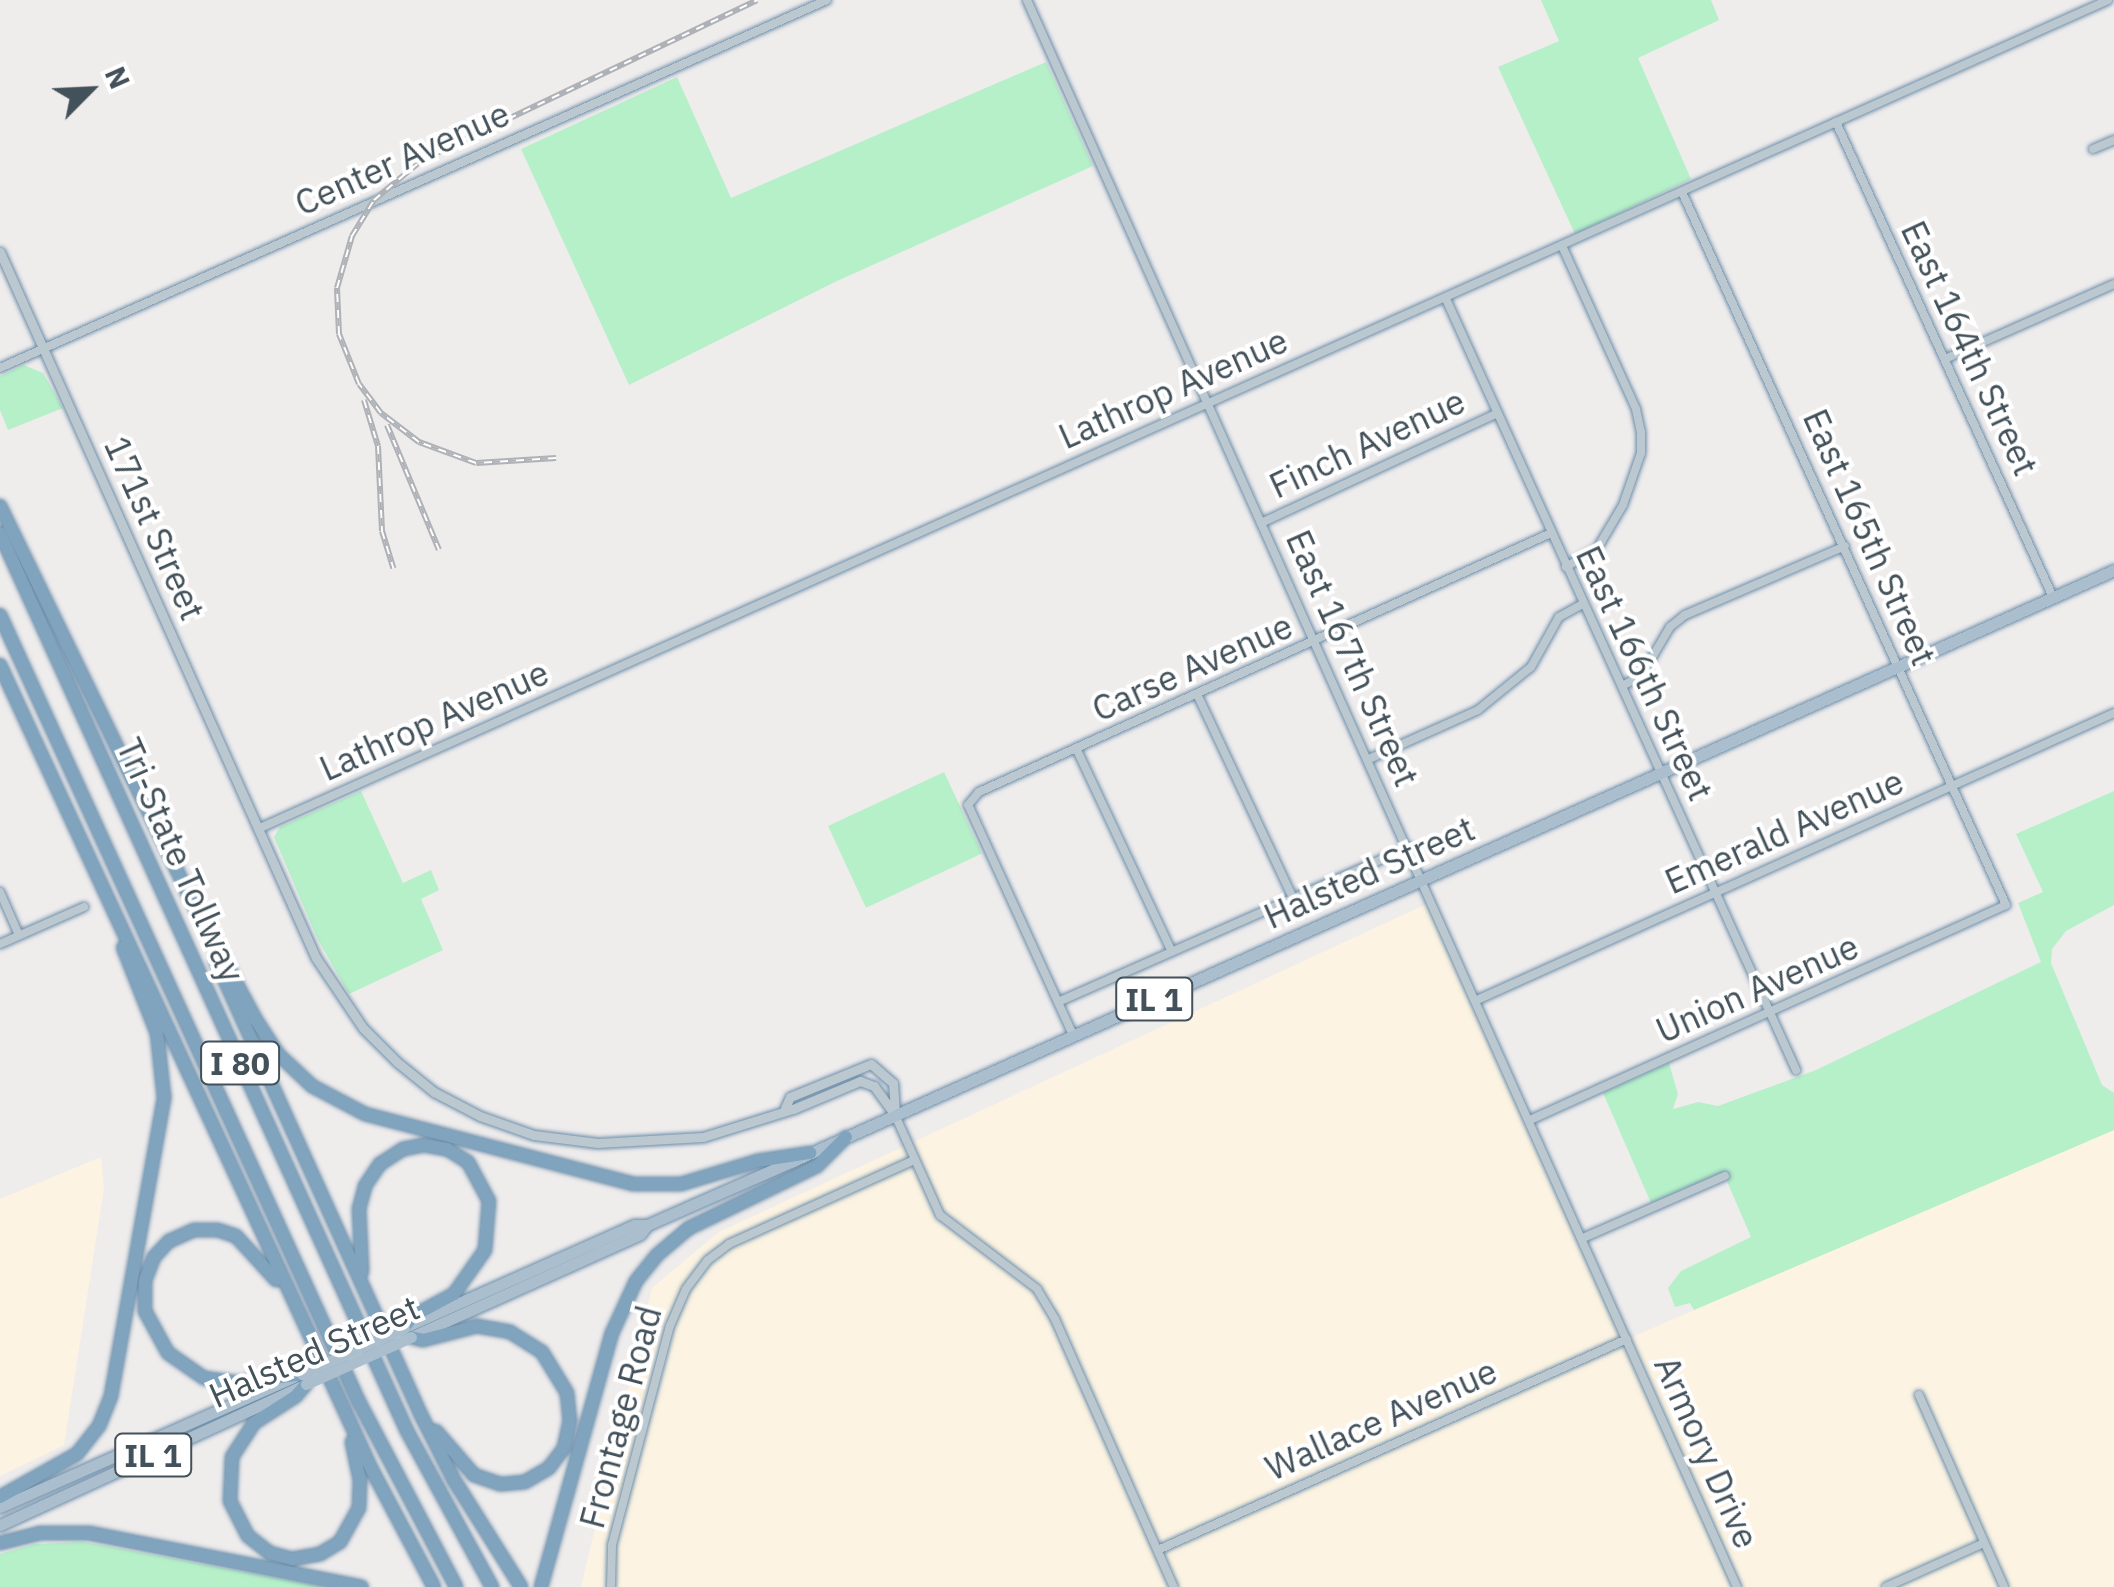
<!DOCTYPE html>
<style>
body{margin:0}
#map{position:relative;width:2114px;height:1587px;overflow:hidden;background:#efecec;font-family:"IBM Plex Sans",sans-serif}
div>[style]{position:absolute}
.commercial>*{inset:0;background:#fcf3e2}
.green>*{inset:0;background:#b6f0c8;transform-origin:0 0}
.roads{filter:drop-shadow(0 0 2px #6c8eaa) drop-shadow(0 0 2px #6c8eaa)}
.minor>*{height:8px;margin:-4px;padding:0 4px;transform-origin:4px;border-radius:4px;background:#bbc8cf}
.tertiary>*{height:9px;margin:-4.5px;padding:0 4.5px;transform-origin:4.5px;border-radius:4.5px;background:#bbc8cf}
.primary>*{height:11px;margin:-5.5px;padding:0 5.5px;transform-origin:5.5px;border-radius:5.5px;background:#aabecd}
.motorway>*{height:12px;margin:-6px;padding:0 6px;transform-origin:6px;border-radius:6px;background:#80a3be}
.rail>*{height:6px;margin-top:-3px;transform-origin:0;background:repeating-linear-gradient(90deg,#fff 0 8px,#aeb2b7 0 16px);box-sizing:border-box;border-block:2px solid #aeb2b7}
.primary-bridge>*{height:11px;margin:-5.5px;padding:0 5.5px;transform-origin:5.5px;border-radius:5.5px;background:#aabecd}
span{translate:-50% -50%;white-space:nowrap;text-align:center;line-height:1.15;-webkit-text-stroke:8px #fff;paint-order:stroke}
.shield-label span{padding:2px 8px;background:#fff;border:2px solid;border-radius:8px;-webkit-text-stroke-width:0}
.shield-label{font-size:32px;color:#43515a;font-weight:700}
.street-label{font-size:35px;color:#43515a}
.north{position:absolute;left:40px;top:40px;width:100px;height:100px;-webkit-text-stroke:8px #fff;paint-order:stroke;rotate:66deg;font-size:28px;font-weight:700;line-height:40px;text-align:center;color:#43515a}
.north::after{content:'';display:block;margin:auto;width:35px;height:45px;background:#43515a;clip-path:polygon(50% 0,100% 100%,50% 72%,0 100%)}
</style>
<div id="map">
<div class="commercial">
<i style="clip-path:polygon(1433px 901px,1627px 1339px,2114px 1130px,2114px 1587px,581px 1587px,652px 1288px,719px 1232px)"></i>
<i style="clip-path:polygon(101px 1157px,104px 1188px,64px 1445px,0 1476px,0 1199px)"></i>
</div>
<div class="green">
<i style="clip-path:polygon(1541px 0,1711px 0,1719px 20px,1638px 58px,1691px 179px,1575px 234px,1498px 67px,1559px 41px)"></i>
<i style="clip-path:polygon(1046px 62px,1093px 166px,837px 281px,629px 385px,521px 149px,677px 77px,731px 198px)"></i>
<i style="clip-path:polygon(24px 365px,43px 373px,63px 408px,8px 430px,0 410px,0 376px)"></i>
<i style="left:944px;top:772px;width:90px;height:128px;rotate:65deg"></i>
<i style="clip-path:polygon(361px 791px,403px 883px,431px 870px,439px 890px,421px 899px,443px 950px,349px 994px,318px 940px,274px 837px,280px 827px)"></i>
<i style="clip-path:polygon(2114px 791px,2114px 905px,2066px 931px,2052px 949px,2051px 963px,2102px 1085px,2114px 1093px,2114px 1130px,1694px 1310px,1690px 1303px,1675px 1307px,1668px 1288px,1681px 1271px,1751px 1237px,1723px 1172px,1651px 1203px,1603px 1093px,1669px 1063px,1678px 1094px,1673px 1109px,1698px 1102px,1718px 1106px,1816px 1070px,2041px 962px,2018px 903px,2043px 892px,2016px 834px)"></i>
<i style="clip-path:polygon(83px 1542px,101px 1545px,324px 1587px,0 1587px,0 1554px,35px 1544px)"></i>
</div>
<div class="roads">
<div class="minor">
<i style="left:1027px;top:0;width:1739px;rotate:65.9deg"></i>
<i style="left:1836px;top:122px;width:522px;rotate:65.45deg"></i>
<i style="left:2093px;top:149px;width:23px;rotate:-23deg"></i>
<i style="left:1563px;top:248px;width:177px;rotate:65.6deg"></i>
<i style="left:1636px;top:409px;width:24px;rotate:78deg"></i>
<i style="left:1641px;top:432px;width:21px;rotate:90deg"></i>
<i style="left:1641px;top:453px;width:55px;rotate:109.1deg"></i>
<i style="left:1623px;top:505px;width:51px;rotate:120.6deg"></i>
<i style="left:1597px;top:549px;width:36px;rotate:150deg"></i>
<i style="left:1446px;top:299px;width:847px;rotate:65.58deg"></i>
<i style="left:1945px;top:359px;width:185px;rotate:-23.9deg"></i>
<i style="left:0;top:368px;width:905px;rotate:-23.99deg"></i>
<i style="left:1261px;top:523px;width:259px;rotate:-24.9deg"></i>
<i style="left:1622px;top:686px;width:21px;rotate:-28deg"></i>
<i style="left:1641px;top:676px;width:57px;rotate:-59.4deg"></i>
<i style="left:1670px;top:627px;width:19px;rotate:-39deg"></i>
<i style="left:1685px;top:615px;width:174px;rotate:-23.3deg"></i>
<i style="left:1197px;top:694px;width:225px;rotate:64.8deg"></i>
<i style="left:1076px;top:748px;width:225px;rotate:64.8deg"></i>
<i style="left:1369px;top:759px;width:120px;rotate:-24.2deg"></i>
<i style="left:1478px;top:710px;width:68px;rotate:-39.1deg"></i>
<i style="left:1531px;top:667px;width:57px;rotate:-60.8deg"></i>
<i style="left:1559px;top:617px;width:26px;rotate:-29deg"></i>
<i style="left:260px;top:828px;width:2025px;rotate:-24.13deg"></i>
<i style="left:0;top:892px;width:47px;rotate:66.2deg"></i>
<i style="left:0;top:944px;width:92px;rotate:-23.8deg"></i>
<i style="left:1477px;top:1000px;width:699px;rotate:-24.25deg"></i>
<i style="left:1058px;top:1002px;width:384px;rotate:-23.8deg"></i>
<i style="left:1073px;top:1035px;width:253px;rotate:-114.5deg"></i>
<i style="left:968px;top:805px;width:17px;rotate:-50deg"></i>
<i style="left:979px;top:792px;width:628px;rotate:-24.36deg"></i>
<i style="left:895px;top:1115px;width:110px;rotate:65.8deg"></i>
<i style="left:940px;top:1215px;width:122px;rotate:37.3deg"></i>
<i style="left:1037px;top:1289px;width:35px;rotate:59deg"></i>
<i style="left:1055px;top:1319px;width:293px;rotate:66.1deg"></i>
<i style="left:1530px;top:1120px;width:522px;rotate:-24.31deg"></i>
<i style="left:2006px;top:905px;width:783px;rotate:-114.44deg"></i>
<i style="left:1583px;top:1238px;width:155px;rotate:-23.6deg"></i>
<i style="left:1919px;top:1395px;width:210px;rotate:66.1deg"></i>
<i style="left:1158px;top:1550px;width:514px;rotate:-24.22deg"></i>
<i style="left:611px;top:1587px;width:42px;rotate:-88.6deg"></i>
<i style="left:612px;top:1545px;width:227px;rotate:-75.2deg"></i>
<i style="left:670px;top:1326px;width:40px;rotate:-66.6deg"></i>
<i style="left:686px;top:1289px;width:36px;rotate:-53deg"></i>
<i style="left:708px;top:1260px;width:26px;rotate:-37deg"></i>
<i style="left:729px;top:1244px;width:203px;rotate:-24.4deg"></i>
<i style="left:1886px;top:1587px;width:107px;rotate:-24.2deg"></i>
</div>
<div class="tertiary">
<i style="left:0;top:252px;width:773px;rotate:65.89deg"></i>
<i style="left:316px;top:958px;width:84px;rotate:56.1deg"></i>
<i style="left:363px;top:1028px;width:48px;rotate:45deg"></i>
<i style="left:397px;top:1062px;width:48px;rotate:39deg"></i>
<i style="left:434px;top:1092px;width:52px;rotate:27.6deg"></i>
<i style="left:480px;top:1116px;width:57px;rotate:19.4deg"></i>
<i style="left:534px;top:1135px;width:64px;rotate:7.1deg"></i>
<i style="left:598px;top:1143px;width:105px;rotate:-3.3deg"></i>
<i style="left:703px;top:1137px;width:94px;rotate:-17.3deg"></i>
<i style="left:793px;top:1109px;width:73px;rotate:-22.7deg"></i>
<i style="left:860px;top:1081px;width:15px;rotate:20deg"></i>
<i style="left:874px;top:1086px;width:36px;rotate:54deg"></i>
<i style="left:785px;top:1108px;width:12px;rotate:-66deg"></i>
<i style="left:790px;top:1097px;width:87px;rotate:-22.2deg"></i>
<i style="left:871px;top:1064px;width:29px;rotate:41deg"></i>
<i style="left:893px;top:1083px;width:32px;rotate:86deg"></i>
</div>
<div class="primary">
<i style="left:405px;top:1327px;width:251px;rotate:-24deg"></i>
<i style="left:634px;top:1225px;width:13px"></i>
<i style="left:647px;top:1225px;width:159px;rotate:-23.7deg"></i>
<i style="left:793px;top:1161px;width:1447px;rotate:-24.1deg"></i>
<i style="left:411px;top:1337px;width:251px;rotate:-24.2deg"></i>
<i style="left:640px;top:1234px;width:11px;rotate:-52deg"></i>
<i style="left:0;top:1507px;width:321px;rotate:-23.9deg"></i>
<i style="left:0;top:1525px;width:336px;rotate:-24.7deg"></i>
</div>
<div class="motorway">
<i style="left:0;top:506px;width:435px;rotate:64.1deg"></i>
<i style="left:190px;top:897px;width:140px;rotate:61.8deg"></i>
<i style="left:256px;top:1020px;width:40px;rotate:57.1deg"></i>
<i style="left:278px;top:1054px;width:47px;rotate:43.3deg"></i>
<i style="left:312px;top:1086px;width:60px;rotate:27.8deg"></i>
<i style="left:365px;top:1114px;width:277px;rotate:14.6deg"></i>
<i style="left:633px;top:1184px;width:48px"></i>
<i style="left:681px;top:1184px;width:79px;rotate:-16.8deg"></i>
<i style="left:757px;top:1161px;width:54px;rotate:-8.6deg"></i>
<i style="left:0;top:533px;width:986px;rotate:65.62deg"></i>
<i style="left:407px;top:1431px;width:178px;rotate:61.4deg"></i>
<i style="left:0;top:615px;width:863px;rotate:65.48deg"></i>
<i style="left:358px;top:1400px;width:211px;rotate:62.3deg"></i>
<i style="left:0;top:665px;width:887px;rotate:65.2deg"></i>
<i style="left:372px;top:1470px;width:132px;rotate:62.1deg"></i>
<i style="left:216px;top:961px;width:498px;rotate:65.7deg"></i>
<i style="left:421px;top:1415px;width:73px;rotate:63.1deg"></i>
<i style="left:454px;top:1480px;width:126px;rotate:57.9deg"></i>
<i style="left:362px;top:1272px;width:63px;rotate:-92.7deg"></i>
<i style="left:359px;top:1209px;width:24px;rotate:-75deg"></i>
<i style="left:365px;top:1186px;width:27px;rotate:-56deg"></i>
<i style="left:380px;top:1164px;width:27px;rotate:-33deg"></i>
<i style="left:403px;top:1149px;width:21px;rotate:-11deg"></i>
<i style="left:424px;top:1145px;width:23px;rotate:10deg"></i>
<i style="left:447px;top:1149px;width:25px;rotate:32deg"></i>
<i style="left:468px;top:1162px;width:44px;rotate:61.7deg"></i>
<i style="left:489px;top:1201px;width:49px;rotate:94.7deg"></i>
<i style="left:485px;top:1250px;width:54px;rotate:125.2deg"></i>
<i style="left:454px;top:1294px;width:47px;rotate:151.8deg"></i>
<i style="left:413px;top:1316px;width:15px;rotate:127deg"></i>
<i style="left:276px;top:1280px;width:59px;rotate:-132.3deg"></i>
<i style="left:236px;top:1236px;width:20px;rotate:-162deg"></i>
<i style="left:217px;top:1230px;width:23px;rotate:180deg"></i>
<i style="left:194px;top:1230px;width:27px;rotate:156deg"></i>
<i style="left:169px;top:1241px;width:22px;rotate:133deg"></i>
<i style="left:154px;top:1257px;width:26px;rotate:111deg"></i>
<i style="left:145px;top:1281px;width:30px;rotate:90deg"></i>
<i style="left:145px;top:1311px;width:48px;rotate:61.3deg"></i>
<i style="left:168px;top:1353px;width:44px;rotate:34.8deg"></i>
<i style="left:204px;top:1378px;width:35px;rotate:8deg"></i>
<i style="left:239px;top:1383px;width:64px;rotate:-8.1deg"></i>
<i style="left:411px;top:1337px;width:12px;rotate:14deg"></i>
<i style="left:423px;top:1340px;width:56px;rotate:-14.5deg"></i>
<i style="left:477px;top:1326px;width:34px;rotate:10deg"></i>
<i style="left:510px;top:1332px;width:38px;rotate:32deg"></i>
<i style="left:542px;top:1352px;width:48px;rotate:58.6deg"></i>
<i style="left:567px;top:1393px;width:27px;rotate:84deg"></i>
<i style="left:570px;top:1420px;width:29px;rotate:102deg"></i>
<i style="left:564px;top:1448px;width:25px;rotate:127deg"></i>
<i style="left:549px;top:1468px;width:28px;rotate:150deg"></i>
<i style="left:525px;top:1482px;width:25px;rotate:175deg"></i>
<i style="left:500px;top:1484px;width:28px;rotate:-161deg"></i>
<i style="left:474px;top:1475px;width:58px;rotate:-130.8deg"></i>
<i style="left:306px;top:1384px;width:16px;rotate:130deg"></i>
<i style="left:296px;top:1396px;width:50px;rotate:147.3deg"></i>
<i style="left:254px;top:1423px;width:40px;rotate:122.9deg"></i>
<i style="left:232px;top:1457px;width:44px;rotate:92.6deg"></i>
<i style="left:230px;top:1501px;width:39px;rotate:63deg"></i>
<i style="left:248px;top:1536px;width:28px;rotate:38deg"></i>
<i style="left:270px;top:1553px;width:23px;rotate:15deg"></i>
<i style="left:292px;top:1559px;width:28px;rotate:-10deg"></i>
<i style="left:320px;top:1554px;width:23px;rotate:-31deg"></i>
<i style="left:340px;top:1542px;width:39px;rotate:-61deg"></i>
<i style="left:359px;top:1508px;width:28px;rotate:-88deg"></i>
<i style="left:360px;top:1480px;width:39px;rotate:-102deg"></i>
<i style="left:0;top:1497px;width:88px;rotate:-29.2deg"></i>
<i style="left:77px;top:1454px;width:36px;rotate:-52deg"></i>
<i style="left:99px;top:1426px;width:32px;rotate:-68deg"></i>
<i style="left:111px;top:1396px;width:304px;rotate:-79.9deg"></i>
<i style="left:164px;top:1097px;width:64px;rotate:-96.2deg"></i>
<i style="left:157px;top:1033px;width:92px;rotate:-111.6deg"></i>
<i style="left:0;top:1543px;width:41px;rotate:-14deg"></i>
<i style="left:40px;top:1533px;width:49px"></i>
<i style="left:89px;top:1533px;width:278px;rotate:11.2deg"></i>
<i style="left:541px;top:1587px;width:264px;rotate:-74.4deg"></i>
<i style="left:612px;top:1333px;width:57px;rotate:-65.2deg"></i>
<i style="left:636px;top:1281px;width:33px;rotate:-51deg"></i>
<i style="left:657px;top:1255px;width:42px;rotate:-40.2deg"></i>
<i style="left:689px;top:1228px;width:142px;rotate:-25.8deg"></i>
<i style="left:817px;top:1166px;width:41px;rotate:-45deg"></i>
</div>
</div>
<div class="rail">
<i style="left:364px;top:400px;width:48px;rotate:73.1deg"></i>
<i style="left:378px;top:446px;width:85px;rotate:87.3deg"></i>
<i style="left:382px;top:531px;width:39px;rotate:73deg"></i>
<i style="left:387px;top:425px;width:135px;rotate:67.4deg"></i>
<i style="left:556px;top:458px;width:80px;rotate:176.4deg"></i>
<i style="left:476px;top:463px;width:61px;rotate:-159.8deg"></i>
<i style="left:419px;top:442px;width:48px;rotate:-142.7deg"></i>
<i style="left:381px;top:413px;width:36px;rotate:-127deg"></i>
<i style="left:359px;top:384px;width:54px;rotate:-111.8deg"></i>
<i style="left:339px;top:334px;width:46px;rotate:-92.5deg"></i>
<i style="left:337px;top:288px;width:54px;rotate:-73.9deg"></i>
<i style="left:352px;top:236px;width:42px;rotate:-58.6deg"></i>
<i style="left:374px;top:200px;width:62px;rotate:-39.8deg"></i>
<i style="left:422px;top:160px;width:371px;rotate:-25.5deg"></i>
</div>
<div class="primary-bridge">
<i style="left:302px;top:1374px;width:112px;rotate:-24.3deg"></i>
<i style="left:306px;top:1384px;width:115px;rotate:-24.1deg"></i>
</div>
<div class="shield-label">
<span style="left:1154px;top:999px">IL 1</span>
<span style="left:240px;top:1063px">I 80</span>
<span style="left:153px;top:1455px">IL 1</span>
</div>
<div class="street-label">
<span style="left:402px;top:158px;rotate:-24deg">Center Avenue</span>
<span style="left:1970px;top:348px;rotate:65deg">East 164th Street</span>
<span style="left:1173px;top:388px;rotate:-24deg">Lathrop Avenue</span>
<span style="left:1367px;top:443px;rotate:-25deg">Finch Avenue</span>
<span style="left:155px;top:528px;rotate:66deg">171st Street</span>
<span style="left:1870px;top:537px;rotate:66deg">East 165th Street</span>
<span style="left:1353px;top:658px;rotate:66deg">East 167th Street</span>
<span style="left:1192px;top:667px;rotate:-24deg">Carse Avenue</span>
<span style="left:1645px;top:673px;rotate:65deg">East 166th Street</span>
<span style="left:434px;top:720px;rotate:-24deg">Lathrop Avenue</span>
<span style="left:1784px;top:831px;rotate:-24deg">Emerald Avenue</span>
<span style="left:181px;top:860px;rotate:66deg">Tri-State Tollway</span>
<span style="left:1369px;top:872px;rotate:-24deg">Halsted Street</span>
<span style="left:1757px;top:988px;rotate:-24deg">Union Avenue</span>
<span style="left:314px;top:1351px;rotate:-24deg">Halsted Street</span>
<span style="left:620px;top:1417px;rotate:-75deg">Frontage Road</span>
<span style="left:1381px;top:1419px;rotate:-24deg">Wallace Avenue</span>
<span style="left:1707px;top:1452px;rotate:66deg">Armory Drive</span>
</div>
<div class="north">N</div>
</div>
